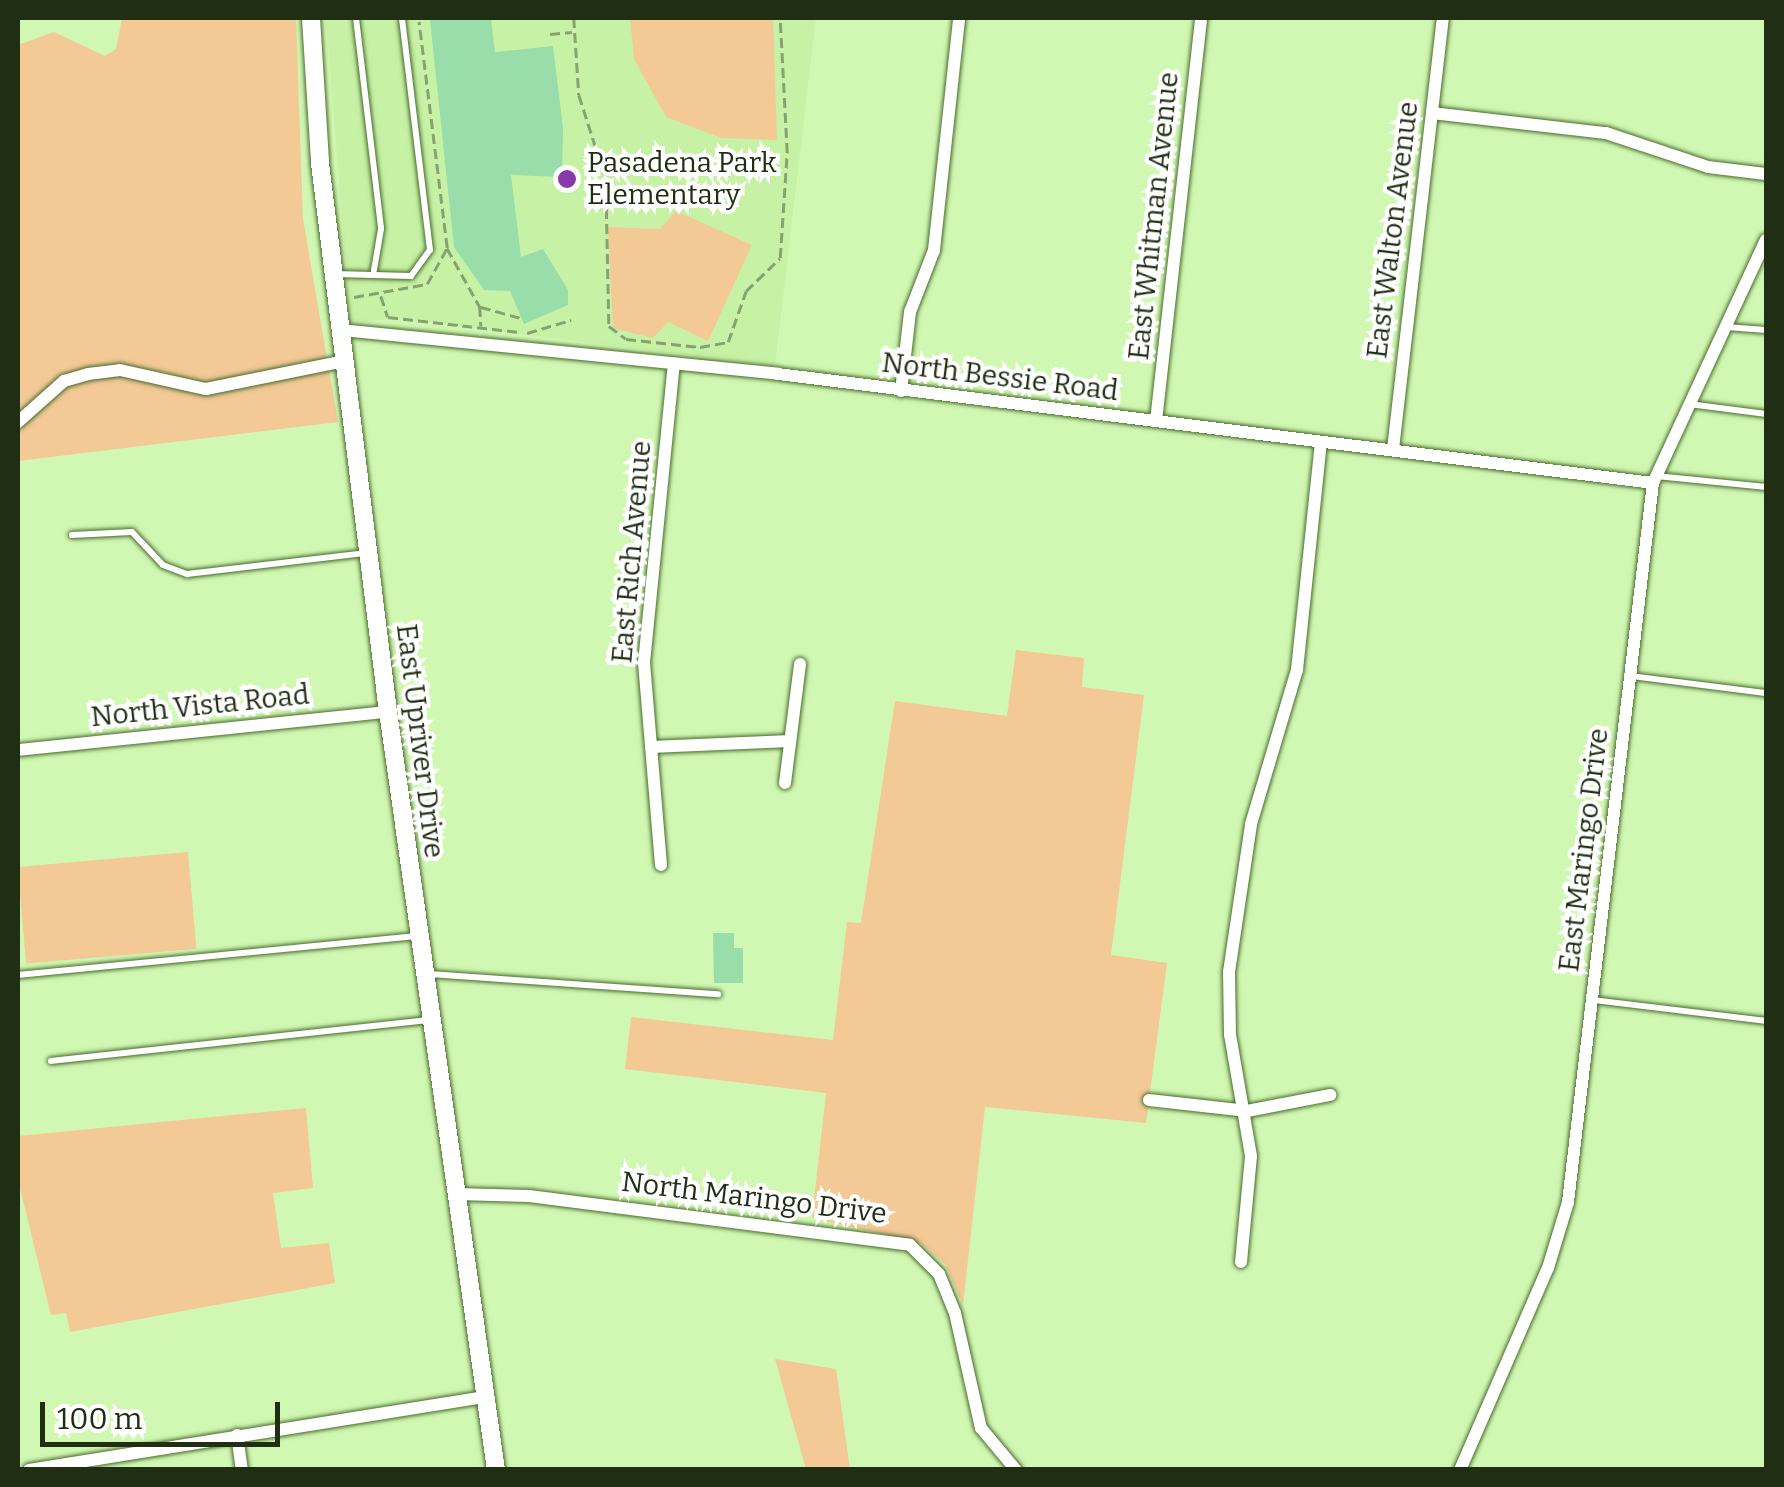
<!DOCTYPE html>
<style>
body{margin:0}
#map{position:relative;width:1784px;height:1487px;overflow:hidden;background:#d1f8b3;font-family:Bitter,serif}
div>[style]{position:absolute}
.built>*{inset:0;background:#c7f2a5}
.green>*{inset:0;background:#f3c996;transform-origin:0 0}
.building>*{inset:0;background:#98ddaa}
.path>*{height:2.5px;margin-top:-1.25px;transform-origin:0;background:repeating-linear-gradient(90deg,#85a26f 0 10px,transparent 0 15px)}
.roads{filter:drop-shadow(0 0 2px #496b2b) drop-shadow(0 0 2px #496b2b)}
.service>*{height:6px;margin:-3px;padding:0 3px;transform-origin:3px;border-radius:3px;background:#fff}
.minor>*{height:12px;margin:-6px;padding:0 6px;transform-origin:6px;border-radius:6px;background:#fff}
.secondary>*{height:18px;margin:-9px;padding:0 9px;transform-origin:9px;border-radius:9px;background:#fff}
.dots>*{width:28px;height:28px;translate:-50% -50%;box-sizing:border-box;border:5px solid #fff;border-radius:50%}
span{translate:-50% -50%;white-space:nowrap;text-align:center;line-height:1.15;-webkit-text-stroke:8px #fff;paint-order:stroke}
.poi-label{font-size:28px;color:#202f14}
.left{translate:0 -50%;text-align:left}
.street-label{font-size:28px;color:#202f14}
.frame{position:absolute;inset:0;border:20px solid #202f14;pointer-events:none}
.scale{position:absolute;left:40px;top:1402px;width:240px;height:45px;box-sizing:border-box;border:5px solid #202f14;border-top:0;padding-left:12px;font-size:30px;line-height:35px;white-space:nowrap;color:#202f14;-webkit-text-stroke:8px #fff;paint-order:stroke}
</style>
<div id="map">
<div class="built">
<i style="clip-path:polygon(326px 18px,816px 18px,775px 366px,401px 319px,350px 322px)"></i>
</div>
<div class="green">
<i style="clip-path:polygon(122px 18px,296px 18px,303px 219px,338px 422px,18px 461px,18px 45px,54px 32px,105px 56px,116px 49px)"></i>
<i style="clip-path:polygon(630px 18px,773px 18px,777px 140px,721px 138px,666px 117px,634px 59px)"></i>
<i style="clip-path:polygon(676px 211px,752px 245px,708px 341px,668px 322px,653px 338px,613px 328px,608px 227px,660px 229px)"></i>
<i style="clip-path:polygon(1016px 650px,1084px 658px,1082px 687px,1144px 695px,1111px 955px,1167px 963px,1146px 1123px,985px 1107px,963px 1305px,945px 1264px,919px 1242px,812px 1218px,826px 1093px,625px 1069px,631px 1017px,833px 1040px,847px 922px,861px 923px,895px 701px,1007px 716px)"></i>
<i style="left:188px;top:852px;width:97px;height:171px;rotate:85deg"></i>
<i style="clip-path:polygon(306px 1108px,313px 1188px,273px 1193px,281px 1248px,329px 1243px,335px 1283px,70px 1332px,66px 1313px,51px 1315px,18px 1180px,18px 1136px)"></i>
<i style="clip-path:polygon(775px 1359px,836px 1369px,850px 1469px,806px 1469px)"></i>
</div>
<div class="building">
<i style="clip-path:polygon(491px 18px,495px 52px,553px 46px,563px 128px,562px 177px,511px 175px,521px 257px,543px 249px,568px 290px,568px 305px,524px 324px,510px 291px,484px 290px,454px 247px,430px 20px)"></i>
<i style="clip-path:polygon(713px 933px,734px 933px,734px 948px,743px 948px,743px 983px,714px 983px)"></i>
</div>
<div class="path">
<i style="left:574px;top:18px;width:77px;rotate:86.3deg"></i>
<i style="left:579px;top:95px;width:88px;rotate:72.2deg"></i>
<i style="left:606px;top:179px;width:147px;rotate:88.8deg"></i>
<i style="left:609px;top:326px;width:21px;rotate:37deg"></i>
<i style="left:626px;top:339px;width:74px;rotate:6.2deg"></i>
<i style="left:700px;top:347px;width:28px;rotate:-10deg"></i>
<i style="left:728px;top:342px;width:54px;rotate:-70.6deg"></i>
<i style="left:746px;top:291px;width:47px;rotate:-44.1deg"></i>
<i style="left:780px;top:258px;width:105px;rotate:-86.2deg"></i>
<i style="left:787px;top:153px;width:135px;rotate:-93deg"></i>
<i style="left:550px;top:34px;width:22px;rotate:-5deg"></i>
<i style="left:447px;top:248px;width:68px;rotate:60.8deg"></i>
<i style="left:480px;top:307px;width:19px;rotate:87deg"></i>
<i style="left:381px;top:296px;width:22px;rotate:72deg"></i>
<i style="left:388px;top:317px;width:132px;rotate:6.5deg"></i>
<i style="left:354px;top:297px;width:74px;rotate:-10.1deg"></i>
<i style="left:427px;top:284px;width:41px;rotate:-60.9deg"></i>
<i style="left:447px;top:248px;width:228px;rotate:-97.1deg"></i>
<i style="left:481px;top:307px;width:41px;rotate:15.4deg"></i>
<i style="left:527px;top:333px;width:46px;rotate:-16.5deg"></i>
</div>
<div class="roads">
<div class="service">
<i style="left:356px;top:18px;width:212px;rotate:83.2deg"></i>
<i style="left:381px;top:229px;width:42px;rotate:99.7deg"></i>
<i style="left:335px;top:274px;width:76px;rotate:1.5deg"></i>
<i style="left:411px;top:276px;width:32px;rotate:-54deg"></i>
<i style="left:430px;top:250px;width:234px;rotate:-96.9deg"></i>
<i style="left:1726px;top:327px;width:40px;rotate:4.3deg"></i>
<i style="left:1689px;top:404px;width:78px;rotate:7.4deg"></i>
<i style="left:1656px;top:476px;width:111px;rotate:5.7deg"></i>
<i style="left:72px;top:535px;width:60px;rotate:-2.9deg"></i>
<i style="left:132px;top:532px;width:45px;rotate:46.8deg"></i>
<i style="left:163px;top:565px;width:26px;rotate:21deg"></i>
<i style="left:187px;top:574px;width:181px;rotate:-6.7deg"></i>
<i style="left:1631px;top:676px;width:136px;rotate:7.2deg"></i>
<i style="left:429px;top:974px;width:290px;rotate:4deg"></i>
<i style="left:18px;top:975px;width:400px;rotate:-5.6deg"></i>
<i style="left:1593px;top:1000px;width:174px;rotate:6.9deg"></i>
<i style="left:51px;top:1061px;width:379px;rotate:-6.2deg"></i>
</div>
<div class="minor">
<i style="left:1432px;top:113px;width:175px;rotate:6.6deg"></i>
<i style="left:1606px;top:133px;width:108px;rotate:18.4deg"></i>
<i style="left:1708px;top:167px;width:58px;rotate:6.9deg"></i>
<i style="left:341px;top:330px;width:439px;rotate:5.7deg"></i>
<i style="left:778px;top:374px;width:882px;rotate:7.1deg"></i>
<i style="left:901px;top:391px;width:80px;rotate:-83.5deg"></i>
<i style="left:910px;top:312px;width:66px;rotate:-68.8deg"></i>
<i style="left:934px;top:250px;width:233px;rotate:-83.8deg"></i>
<i style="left:1156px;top:421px;width:406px;rotate:-83.6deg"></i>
<i style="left:18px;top:422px;width:62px;rotate:-41.7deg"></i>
<i style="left:64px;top:381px;width:25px;rotate:-16deg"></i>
<i style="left:88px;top:374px;width:32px;rotate:-7deg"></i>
<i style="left:120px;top:370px;width:88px;rotate:12.5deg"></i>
<i style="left:206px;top:389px;width:142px;rotate:-11.4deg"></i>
<i style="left:1393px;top:449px;width:434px;rotate:-83.4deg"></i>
<i style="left:651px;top:747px;width:139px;rotate:-2.5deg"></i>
<i style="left:18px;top:750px;width:372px;rotate:-5.9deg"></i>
<i style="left:785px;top:783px;width:120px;rotate:-82.8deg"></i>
<i style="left:661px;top:865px;width:203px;rotate:-94.8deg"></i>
<i style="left:644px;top:663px;width:301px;rotate:-84.3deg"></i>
<i style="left:1149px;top:1100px;width:99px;rotate:6.4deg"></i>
<i style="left:1247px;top:1111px;width:85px;rotate:-10.9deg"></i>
<i style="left:456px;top:1194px;width:73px;rotate:1.6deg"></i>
<i style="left:529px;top:1196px;width:384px;rotate:7.3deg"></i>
<i style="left:910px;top:1245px;width:41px;rotate:45deg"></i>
<i style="left:939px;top:1274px;width:42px;rotate:67.7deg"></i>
<i style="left:955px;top:1313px;width:118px;rotate:77.3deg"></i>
<i style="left:981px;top:1428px;width:55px;rotate:50.2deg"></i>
<i style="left:1241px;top:1262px;width:106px;rotate:-84.6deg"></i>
<i style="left:1251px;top:1156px;width:123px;rotate:-99.8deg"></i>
<i style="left:1230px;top:1035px;width:63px;rotate:-90.9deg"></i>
<i style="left:1229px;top:972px;width:150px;rotate:-81.5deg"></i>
<i style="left:1251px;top:824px;width:161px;rotate:-73.4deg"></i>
<i style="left:1297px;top:670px;width:229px;rotate:-84deg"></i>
<i style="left:237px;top:1435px;width:35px;rotate:82deg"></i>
<i style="left:29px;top:1470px;width:462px;rotate:-9.1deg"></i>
<i style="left:1460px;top:1470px;width:220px;rotate:-66.5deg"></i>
<i style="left:1548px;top:1268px;width:69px;rotate:-73.1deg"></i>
<i style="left:1568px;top:1202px;width:724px;rotate:-83.26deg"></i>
<i style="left:1653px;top:483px;width:268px;rotate:-65.1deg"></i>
</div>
<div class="secondary">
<i style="left:311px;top:18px;width:145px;rotate:86.4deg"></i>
<i style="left:320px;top:163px;width:553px;rotate:82.94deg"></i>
<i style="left:388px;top:712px;width:766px;rotate:81.89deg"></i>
</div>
</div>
<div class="dots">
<i style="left:567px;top:179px;background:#853aab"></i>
</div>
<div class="poi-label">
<span class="left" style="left:587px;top:179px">Pasadena Park<br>Elementary</span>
</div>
<div class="street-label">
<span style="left:1154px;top:216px;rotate:-84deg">East Whitman Avenue</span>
<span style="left:1393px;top:230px;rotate:-83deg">East Walton Avenue</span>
<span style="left:1000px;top:377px;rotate:7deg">North Bessie Road</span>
<span style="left:632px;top:552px;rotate:-85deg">East Rich Avenue</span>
<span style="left:200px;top:706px;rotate:-6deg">North Vista Road</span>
<span style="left:420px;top:741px;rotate:83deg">East Upriver Drive</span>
<span style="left:1584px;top:850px;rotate:-83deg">East Maringo Drive</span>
<span style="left:754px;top:1198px;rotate:7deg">North Maringo Drive</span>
</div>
<div class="frame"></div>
<div class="scale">100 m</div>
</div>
